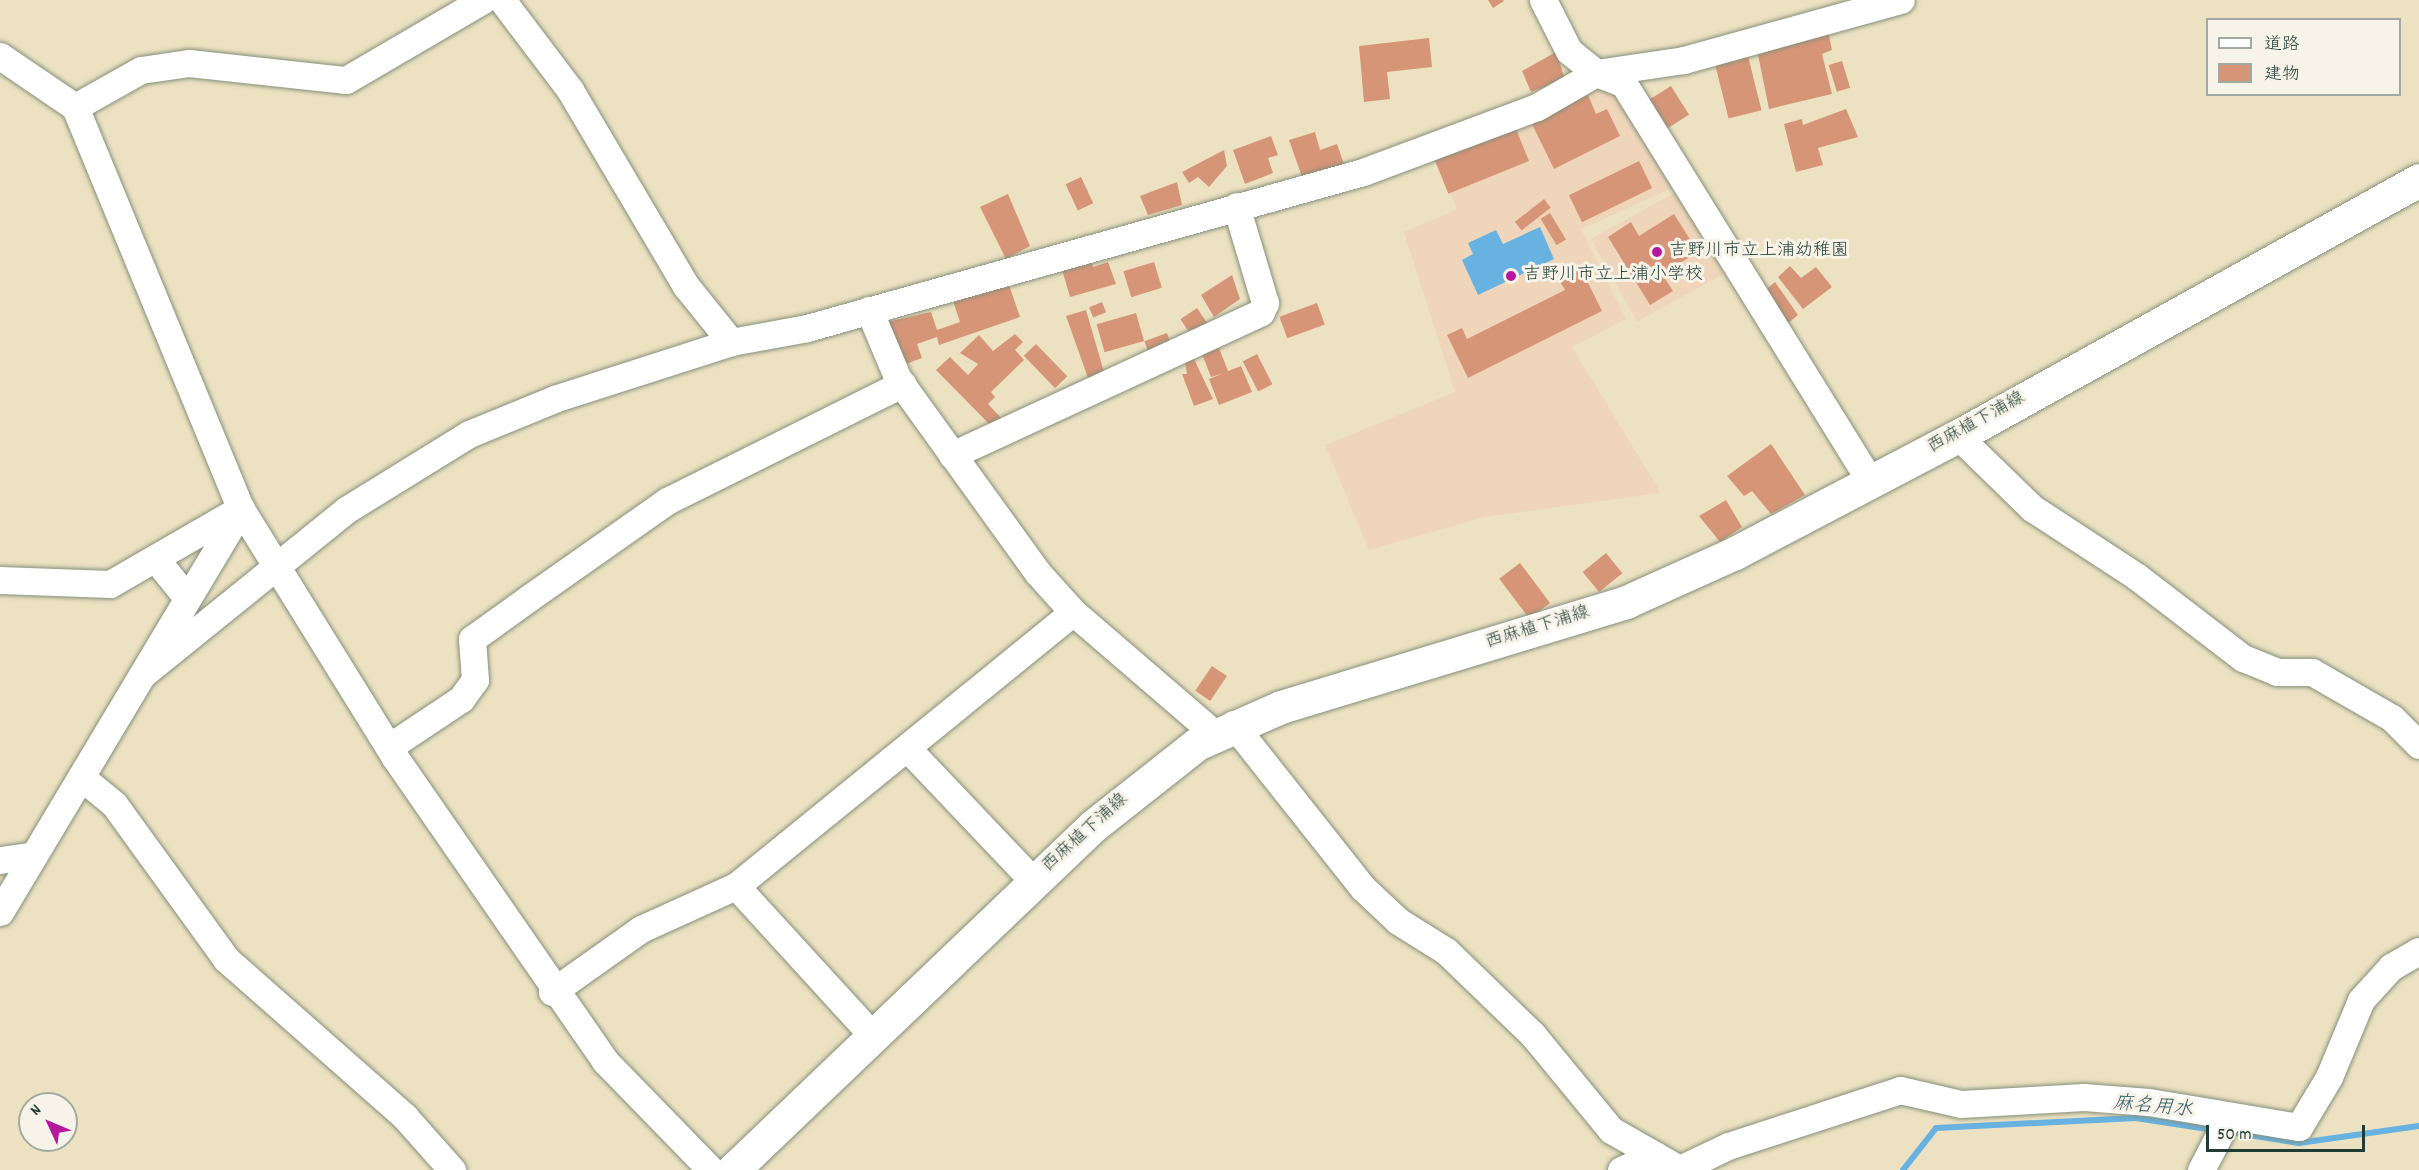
<!DOCTYPE html>
<meta charset="utf-8">
<style>
body{margin:0}
#map{position:relative;width:2419px;height:1170px;overflow:hidden;background:#ece2c2;font-family:Dekko,"Klee One",sans-serif}
div>[style]{position:absolute}
.built>*{inset:0;background:#efd6bb;transform-origin:0 0}
.water>*{inset:0;background:#67b2e0}
.stream>*{height:6px;margin:-3px;padding:0 3px;transform-origin:3px;border-radius:3px;background:#67b2e0}
.building>*{inset:0;background:#d79578;transform-origin:0 0}
.roads{filter:drop-shadow(0 0 2px #86907b) drop-shadow(0 0 2px #86907b)}
.minor>*{height:27px;margin:-13.5px;padding:0 13.5px;transform-origin:13.5px;border-radius:13.5px;background:#fff}
.major>*{height:33px;margin:-16.5px;padding:0 16.5px;transform-origin:16.5px;border-radius:16.5px;background:#fff}
.dots>*{width:16px;height:16px;translate:-50% -50%;box-sizing:border-box;border:3px solid #f7f3e8;border-radius:50%}
span{translate:-50% -50%;white-space:nowrap;text-align:center;line-height:1.15;-webkit-text-stroke:6px #f7f3e8;paint-order:stroke}
.poi-label{font-size:18px;color:#1f3d34}
.left{translate:0 -50%;text-align:left}
.street-label{font-size:18px;color:#1f3d34}
.water-label{font-size:20px;color:#315a5f;font-style:italic}
.legend{position:absolute;left:2206px;top:18px;width:195px;height:78px;box-sizing:border-box;background:#f7f3e8;border:2px solid #a1aaa0;margin:0;padding:8px 10px;list-style:none;font-size:18px;color:#1f3d34}
.legend li{display:flex;align-items:center;gap:12px;height:30px}
.legend b{width:30px;border:2px solid #a1aaa0}
.north{position:absolute;left:18px;top:1092px;width:60px;height:60px;box-sizing:border-box;background:#f7f3e8;border:2px solid #a1aaa0;border-radius:50%;rotate:314deg;font-size:16px;font-weight:700;line-height:24px;text-align:center;color:#1f3d34}
.north::after{content:'';display:block;margin:auto;width:21px;height:27px;background:#b5179e;clip-path:polygon(50% 0,100% 100%,50% 72%,0 100%)}
.scale{position:absolute;left:2206px;top:1125px;width:159px;height:27px;box-sizing:border-box;border:3px solid #1f3d34;border-top:0;padding-left:8px;font-size:18px;line-height:21px;white-space:nowrap;color:#1f3d34;-webkit-text-stroke:4px #f7f3e8;paint-order:stroke}
</style>
<div id="map">
<div class="built">
<i style="clip-path:polygon(1612px 81px,1677px 186px,1581px 229px,1626px 319px,1572px 347px,1661px 493px,1485px 517px,1369px 550px,1325px 445px,1455px 392px,1404px 232px,1457px 209px,1433px 154px)"></i>
<i style="left:1681px;top:189px;width:95px;height:103px;rotate:61deg"></i>
</div>
<div class="water">
<i style="clip-path:polygon(1540px 227px,1554px 259px,1478px 295px,1462px 260px,1473px 254px,1468px 243px,1496px 230px,1503px 244px)"></i>
</div>
<div class="stream">
<i style="left:2230px;top:1132px;width:70px;rotate:9.1deg"></i>
<i style="left:2299px;top:1143px;width:121px;rotate:-8.1deg"></i>
<i style="left:1903px;top:1170px;width:53px;rotate:-51.8deg"></i>
<i style="left:1936px;top:1128px;width:200px;rotate:-2.9deg"></i>
<i style="left:2136px;top:1118px;width:79px;rotate:8.7deg"></i>
</div>
<div class="building">
<i style="clip-path:polygon(1488px 0,1503px 0,1504px 1px,1493px 8px)"></i>
<i style="clip-path:polygon(1828px 31px,1832px 50px,1822px 54px,1832px 94px,1769px 109px,1757px 50px)"></i>
<i style="clip-path:polygon(1429px 38px,1432px 67px,1387px 72px,1390px 99px,1364px 102px,1359px 46px)"></i>
<i style="clip-path:polygon(1556px 52px,1565px 79px,1531px 92px,1522px 71px)"></i>
<i style="left:1747px;top:52px;width:60px;height:34px;rotate:76deg"></i>
<i style="left:1842px;top:61px;width:28px;height:14px;rotate:73deg"></i>
<i style="left:1671px;top:86px;width:34px;height:30px;rotate:58deg"></i>
<i style="clip-path:polygon(1588px 95px,1596px 114px,1607px 109px,1620px 136px,1554px 169px,1531px 122px)"></i>
<i style="clip-path:polygon(1846px 109px,1858px 137px,1818px 148px,1823px 165px,1796px 172px,1784px 124px,1802px 119px,1803px 125px)"></i>
<i style="left:1514px;top:124px;width:40px;height:87px;rotate:68deg"></i>
<i style="clip-path:polygon(1315px 132px,1320px 150px,1337px 144px,1344px 164px,1302px 177px,1289px 140px)"></i>
<i style="clip-path:polygon(1271px 136px,1278px 155px,1268px 158px,1273px 173px,1245px 184px,1233px 150px)"></i>
<i style="clip-path:polygon(1224px 150px,1227px 166px,1209px 187px,1198px 177px,1189px 183px,1182px 172px)"></i>
<i style="left:1639px;top:161px;width:30px;height:78px;rotate:64deg"></i>
<i style="left:1081px;top:177px;width:29px;height:17px;rotate:65deg"></i>
<i style="clip-path:polygon(1177px 182px,1182px 205px,1148px 215px,1140px 196px)"></i>
<i style="clip-path:polygon(1008px 194px,1030px 246px,1006px 259px,980px 207px)"></i>
<i style="left:1544px;top:199px;width:11px;height:37px;rotate:52deg"></i>
<i style="left:1550px;top:213px;width:31px;height:11px;rotate:59deg"></i>
<i style="clip-path:polygon(1674px 214px,1698px 252px,1662px 274px,1673px 291px,1650px 305px,1608px 237px,1631px 222px,1639px 236px)"></i>
<i style="clip-path:polygon(1091px 258px,1093px 267px,1108px 262px,1116px 284px,1070px 297px,1061px 266px)"></i>
<i style="left:1154px;top:262px;width:27px;height:32px;rotate:73deg"></i>
<i style="clip-path:polygon(1790px 266px,1801px 278px,1816px 267px,1832px 287px,1803px 309px,1778px 277px)"></i>
<i style="clip-path:polygon(1581px 269px,1602px 311px,1468px 378px,1447px 335px,1462px 328px,1467px 339px,1565px 290px,1559px 280px)"></i>
<i style="clip-path:polygon(1232px 275px,1240px 299px,1214px 317px,1201px 295px)"></i>
<i style="clip-path:polygon(1775px 282px,1798px 315px,1786px 325px,1764px 291px)"></i>
<i style="clip-path:polygon(1009px 285px,1020px 317px,939px 345px,937px 337px,917px 344px,922px 358px,898px 367px,883px 323px,931px 312px,937px 330px,960px 322px,953px 301px)"></i>
<i style="left:1102px;top:302px;width:11px;height:14px;rotate:68deg"></i>
<i style="left:1317px;top:303px;width:23px;height:40px;rotate:70deg"></i>
<i style="left:1197px;top:308px;width:22px;height:20px;rotate:56deg"></i>
<i style="clip-path:polygon(1086px 310px,1104px 372px,1088px 378px,1066px 316px)"></i>
<i style="left:1136px;top:313px;width:29px;height:41px;rotate:74deg"></i>
<i style="left:1167px;top:333px;width:20px;height:24px;rotate:70deg"></i>
<i style="clip-path:polygon(1015px 334px,1023px 342px,1015px 350px,1024px 360px,991px 392px,995px 397px,988px 404px,1004px 421px,995px 430px,936px 370px,950px 357px,968px 375px,978px 364px,960px 353px,979px 335px,993px 351px)"></i>
<i style="left:1036px;top:344px;width:45px;height:17px;rotate:46deg"></i>
<i style="clip-path:polygon(1219px 348px,1228px 371px,1241px 366px,1252px 392px,1219px 405px,1209px 379px,1224px 373px,1211px 377px,1202px 354px)"></i>
<i style="left:1257px;top:354px;width:34px;height:16px;rotate:63deg"></i>
<i style="clip-path:polygon(1193px 357px,1213px 399px,1194px 406px,1182px 374px,1187px 374px,1185px 361px)"></i>
<i style="clip-path:polygon(1771px 444px,1805px 495px,1771px 514px,1752px 491px,1744px 496px,1727px 476px)"></i>
<i style="clip-path:polygon(1726px 500px,1742px 527px,1720px 542px,1699px 516px)"></i>
<i style="left:1606px;top:553px;width:26px;height:30px;rotate:51deg"></i>
<i style="left:1520px;top:563px;width:50px;height:26px;rotate:53deg"></i>
<i style="left:1212px;top:666px;width:18px;height:30px;rotate:34deg"></i>
</div>
<div class="roads">
<div class="minor">
<i style="left:502px;top:0;width:113px;rotate:52.9deg"></i>
<i style="left:570px;top:90px;width:228px;rotate:59.4deg"></i>
<i style="left:686px;top:286px;width:72px;rotate:51.2deg"></i>
<i style="left:1543px;top:0;width:57px;rotate:63deg"></i>
<i style="left:1569px;top:51px;width:35px;rotate:39deg"></i>
<i style="left:1596px;top:73px;width:30px;rotate:21deg"></i>
<i style="left:1624px;top:84px;width:466px;rotate:58.2deg"></i>
<i style="left:0;top:56px;width:91px;rotate:34.2deg"></i>
<i style="left:75px;top:107px;width:435px;rotate:67.6deg"></i>
<i style="left:241px;top:509px;width:291px;rotate:58.2deg"></i>
<i style="left:394px;top:756px;width:371px;rotate:55.3deg"></i>
<i style="left:605px;top:1061px;width:152px;rotate:45.8deg"></i>
<i style="left:75px;top:107px;width:76px;rotate:-29.3deg"></i>
<i style="left:141px;top:70px;width:49px;rotate:-8.3deg"></i>
<i style="left:189px;top:63px;width:158px;rotate:6.2deg"></i>
<i style="left:346px;top:80px;width:159px;rotate:-30.3deg"></i>
<i style="left:869px;top:310px;width:75px;rotate:67.2deg"></i>
<i style="left:898px;top:379px;width:238px;rotate:54.2deg"></i>
<i style="left:1037px;top:572px;width:54px;rotate:48deg"></i>
<i style="left:1073px;top:612px;width:187px;rotate:40.7deg"></i>
<i style="left:1958px;top:436px;width:103px;rotate:44.2deg"></i>
<i style="left:2032px;top:508px;width:124px;rotate:33.2deg"></i>
<i style="left:2136px;top:576px;width:135px;rotate:37.5deg"></i>
<i style="left:2243px;top:658px;width:37px;rotate:22deg"></i>
<i style="left:2277px;top:672px;width:35px"></i>
<i style="left:2312px;top:672px;width:92px;rotate:29.9deg"></i>
<i style="left:2392px;top:718px;width:38px;rotate:45deg"></i>
<i style="left:952px;top:455px;width:340px;rotate:-24.8deg"></i>
<i style="left:1261px;top:312px;width:10px;rotate:-66deg"></i>
<i style="left:1265px;top:303px;width:101px;rotate:-106.6deg"></i>
<i style="left:155px;top:558px;width:51px;rotate:51.3deg"></i>
<i style="left:0;top:580px;width:110px;rotate:2.1deg"></i>
<i style="left:110px;top:584px;width:150px;rotate:-30deg"></i>
<i style="left:143px;top:674px;width:261px;rotate:-38.9deg"></i>
<i style="left:346px;top:510px;width:145px;rotate:-31.7deg"></i>
<i style="left:469px;top:434px;width:95px;rotate:-22.2deg"></i>
<i style="left:557px;top:398px;width:183px;rotate:-17.8deg"></i>
<i style="left:731px;top:342px;width:77px;rotate:-10.4deg"></i>
<i style="left:807px;top:328px;width:577px;rotate:-15.67deg"></i>
<i style="left:1363px;top:172px;width:186px;rotate:-20.5deg"></i>
<i style="left:1537px;top:107px;width:68px;rotate:-30deg"></i>
<i style="left:1596px;top:73px;width:89px;rotate:-8.4deg"></i>
<i style="left:1684px;top:60px;width:225px;rotate:-15.5deg"></i>
<i style="left:1233px;top:724px;width:209px;rotate:51.6deg"></i>
<i style="left:1363px;top:888px;width:48px;rotate:43.3deg"></i>
<i style="left:1398px;top:921px;width:57px;rotate:32deg"></i>
<i style="left:1446px;top:951px;width:121px;rotate:44deg"></i>
<i style="left:1533px;top:1035px;width:123px;rotate:50.6deg"></i>
<i style="left:1611px;top:1130px;width:81px;rotate:29.7deg"></i>
<i style="left:389px;top:747px;width:87px;rotate:-33.7deg"></i>
<i style="left:461px;top:699px;width:24px;rotate:-54deg"></i>
<i style="left:475px;top:680px;width:41px;rotate:-94.2deg"></i>
<i style="left:472px;top:639px;width:70px;rotate:-35.7deg"></i>
<i style="left:529px;top:598px;width:169px;rotate:-35.1deg"></i>
<i style="left:667px;top:501px;width:263px;rotate:-26.5deg"></i>
<i style="left:908px;top:749px;width:183px;rotate:46.5deg"></i>
<i style="left:81px;top:777px;width:43px;rotate:39.3deg"></i>
<i style="left:114px;top:804px;width:191px;rotate:54.1deg"></i>
<i style="left:226px;top:959px;width:239px;rotate:41.4deg"></i>
<i style="left:405px;top:1117px;width:71px;rotate:48.4deg"></i>
<i style="left:0;top:860px;width:34px;rotate:-8deg"></i>
<i style="left:736px;top:886px;width:202px;rotate:47.6deg"></i>
<i style="left:0;top:912px;width:470px;rotate:-59.1deg"></i>
<i style="left:552px;top:992px;width:109px;rotate:-35.3deg"></i>
<i style="left:641px;top:929px;width:104px;rotate:-24.4deg"></i>
<i style="left:736px;top:886px;width:434px;rotate:-39.1deg"></i>
<i style="left:1680px;top:1169px;width:53px;rotate:-25.6deg"></i>
<i style="left:1728px;top:1146px;width:181px;rotate:-18deg"></i>
<i style="left:1900px;top:1090px;width:63px;rotate:12.9deg"></i>
<i style="left:1961px;top:1104px;width:123px;rotate:-3.3deg"></i>
<i style="left:2084px;top:1097px;width:65px;rotate:4.4deg"></i>
<i style="left:2149px;top:1102px;width:152px;rotate:9.5deg"></i>
<i style="left:2299px;top:1127px;width:58px;rotate:-59deg"></i>
<i style="left:2329px;top:1077px;width:83px;rotate:-67.4deg"></i>
<i style="left:2361px;top:1000px;width:45px;rotate:-47.7deg"></i>
<i style="left:2391px;top:967px;width:32px;rotate:-30deg"></i>
<i style="left:1621px;top:1170px;width:37px;rotate:-24deg"></i>
<i style="left:2201px;top:1170px;width:59px;rotate:-62.6deg"></i>
</div>
<div class="major">
<i style="left:733px;top:1170px;width:498px;rotate:-43.7deg"></i>
<i style="left:1093px;top:826px;width:132px;rotate:-38.3deg"></i>
<i style="left:1197px;top:744px;width:92px;rotate:-23.8deg"></i>
<i style="left:1281px;top:707px;width:361px;rotate:-16.9deg"></i>
<i style="left:1626px;top:602px;width:120px;rotate:-24.2deg"></i>
<i style="left:1735px;top:553px;width:252px;rotate:-27.7deg"></i>
<i style="left:1958px;top:436px;width:527px;rotate:-29.04deg"></i>
</div>
</div>
<div class="dots">
<i style="left:1657px;top:252px;background:#b5179e"></i>
<i style="left:1511px;top:276px;background:#b5179e"></i>
</div>
<div class="poi-label">
<span class="left" style="left:1669px;top:252px">吉野川市立上浦幼稚園</span>
<span class="left" style="left:1523px;top:276px">吉野川市立上浦小学校</span>
</div>
<div class="street-label">
<span style="left:1977px;top:424px;rotate:-29deg">西麻植下浦線</span>
<span style="left:1538px;top:629px;rotate:-17deg">西麻植下浦線</span>
<span style="left:1086px;top:834px;rotate:-42deg">西麻植下浦線</span>
</div>
<div class="water-label">
<span style="left:2153px;top:1108px;rotate:5deg">麻名用水</span>
</div>
<ul class="legend">
<li><b style="height:8px;background:#fff"></b>道路</li>
<li><b style="height:16px;background:#d79578"></b>建物</li>
</ul>
<div class="north">N</div>
<div class="scale">50 m</div>
</div>
